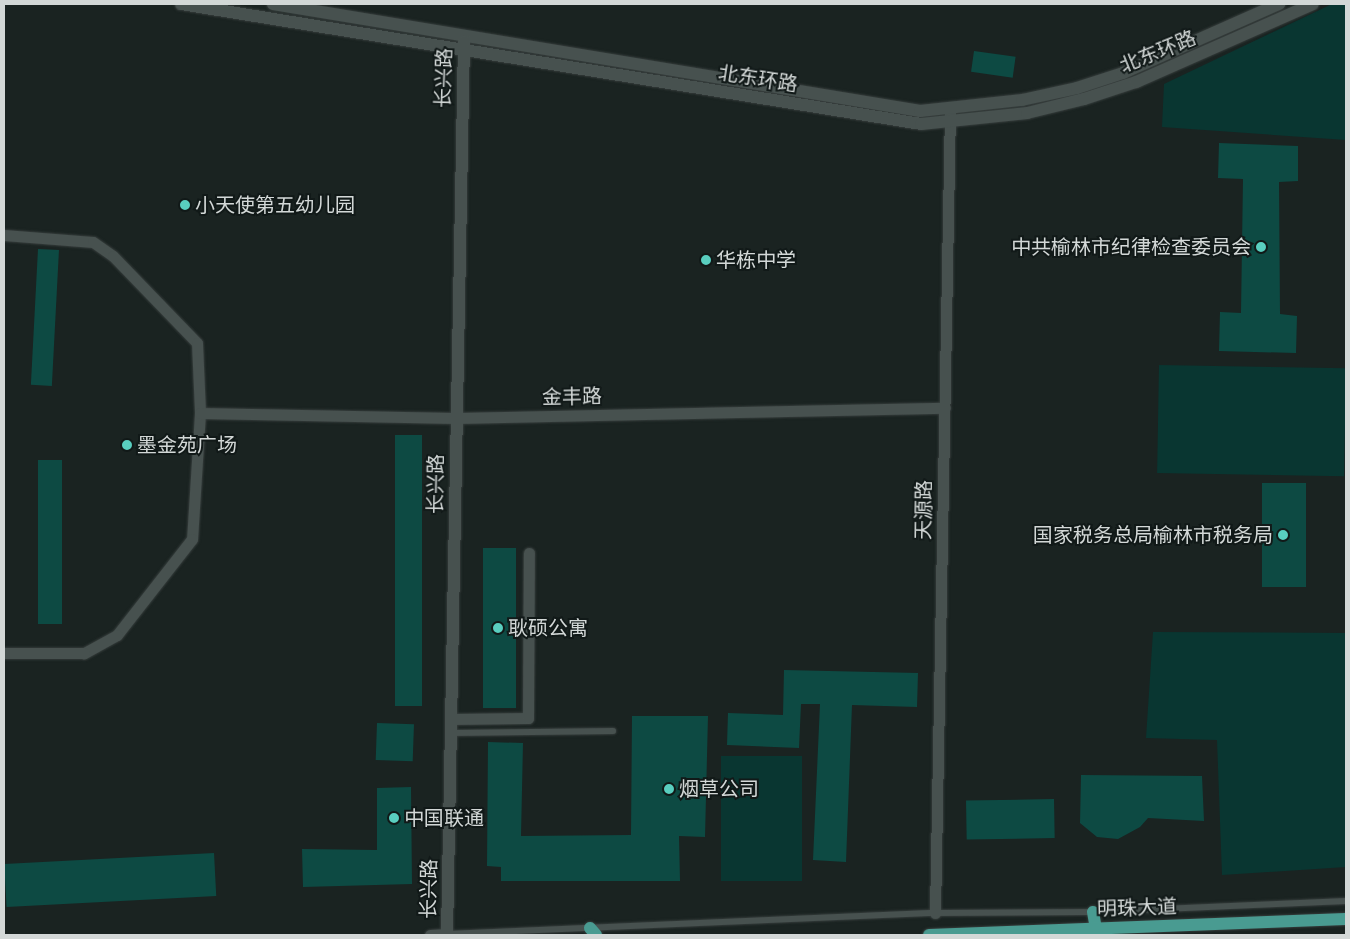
<!DOCTYPE html>
<meta charset="utf-8">
<style>
body{margin:0}
#map{position:relative;width:1350px;height:939px;overflow:hidden;background:#1a2321;font-family:Jost,"Noto Sans SC",sans-serif}
div>[style]{position:absolute}
.green>*{inset:0;background:#093631;transform-origin:0 0}
.building>*{inset:0;background:#0d4a43;transform-origin:0 0}
.roads{filter:drop-shadow(0 0 1px #363d3c) drop-shadow(0 0 1px #363d3c)}
.lane>*{height:5.5px;margin:-2.75px;padding:0 2.75px;transform-origin:2.75px;border-radius:2.75px;background:#47514f}
.street>*{height:11px;margin:-5.5px;padding:0 5.5px;transform-origin:5.5px;border-radius:5.5px;background:#47514f}
.secondary>*{height:12px;margin:-6px;padding:0 6px;transform-origin:6px;border-radius:6px;background:#47514f}
.primary>*{height:12px;margin:-6px;padding:0 6px;transform-origin:6px;border-radius:6px;background:#499b91}
.dots>*{width:14px;height:14px;translate:-50% -50%;box-sizing:border-box;border:2px solid #111918;border-radius:50%}
span{translate:-50% -50%;white-space:nowrap;text-align:center;line-height:1.15;-webkit-text-stroke:4px #111918;paint-order:stroke}
.street-label{font-size:20px;color:#d3d8d7}
.poi-label{font-size:20px;color:#d3d8d7}
.left{translate:0 -50%;text-align:left}
.right{translate:-100% -50%;text-align:right}
.frame{position:absolute;inset:0;border:5px solid #d3d8d7;pointer-events:none}
</style>
<div id="map">
<div class="green">
<i style="clip-path:polygon(1332px 4px,1346px 4px,1346px 140px,1162px 127px,1164px 84px)"></i>
<i style="left:1159px;top:365px;width:187px;height:108px;rotate:1deg"></i>
<i style="clip-path:polygon(1153px 632px,1346px 633px,1346px 867px,1222px 875px,1217px 740px,1146px 738px)"></i>
<i style="left:721px;top:756px;width:81px;height:125px"></i>
</div>
<div class="building">
<i style="left:974px;top:51px;width:42px;height:21px;rotate:8deg"></i>
<i style="clip-path:polygon(1219px 143px,1298px 146px,1298px 181px,1279px 182px,1280px 314px,1297px 316px,1296px 353px,1219px 351px,1220px 312px,1241px 313px,1243px 179px,1218px 178px)"></i>
<i style="left:38px;top:249px;width:21px;height:136px;rotate:3deg"></i>
<i style="left:395px;top:435px;width:27px;height:271px"></i>
<i style="left:38px;top:460px;width:24px;height:164px"></i>
<i style="left:1262px;top:483px;width:44px;height:104px"></i>
<i style="left:483px;top:548px;width:33px;height:160px"></i>
<i style="clip-path:polygon(784px 670px,918px 673px,917px 707px,852px 705px,846px 862px,813px 860px,820px 704px,801px 704px,799px 748px,727px 745px,728px 713px,783px 715px)"></i>
<i style="clip-path:polygon(632px 716px,708px 716px,705px 837px,679px 836px,680px 881px,501px 881px,501px 867px,487px 866px,488px 742px,523px 743px,521px 836px,631px 835px)"></i>
<i style="left:377px;top:723px;width:37px;height:37px;rotate:2deg"></i>
<i style="clip-path:polygon(1081px 775px,1202px 776px,1204px 821px,1148px 818px,1140px 827px,1118px 839px,1097px 837px,1080px 823px)"></i>
<i style="clip-path:polygon(411px 787px,412px 884px,303px 887px,302px 849px,377px 850px,377px 788px)"></i>
<i style="left:1054px;top:799px;width:39px;height:88px;rotate:89deg"></i>
<i style="left:214px;top:853px;width:43px;height:210px;rotate:87deg"></i>
</div>
<div class="roads">
<div class="lane">
<i style="left:451px;top:733px;width:162px;rotate:-0.7deg"></i>
<i style="left:447px;top:934px;width:488px;rotate:-2.5deg"></i>
<i style="left:935px;top:913px;width:158px;rotate:-0.4deg"></i>
<i style="left:1093px;top:912px;width:253px;rotate:-2.5deg"></i>
</div>
<div class="street">
<i style="left:4px;top:235px;width:89px;rotate:4.5deg"></i>
<i style="left:93px;top:242px;width:24px;rotate:35deg"></i>
<i style="left:113px;top:256px;width:121px;rotate:46deg"></i>
<i style="left:197px;top:343px;width:70px;rotate:87.5deg"></i>
<i style="left:200px;top:413px;width:126px;rotate:93.6deg"></i>
<i style="left:192px;top:539px;width:122px;rotate:128deg"></i>
<i style="left:117px;top:635px;width:38px;rotate:151deg"></i>
<i style="left:84px;top:653px;width:80px;rotate:180deg"></i>
<i style="left:200px;top:413px;width:256px;rotate:1.1deg"></i>
<i style="left:456px;top:418px;width:489px;rotate:-1.2deg"></i>
<i style="left:451px;top:719px;width:77px;rotate:-0.7deg"></i>
<i style="left:528px;top:718px;width:165px;rotate:-89.7deg"></i>
<i style="left:935px;top:913px;width:800px;rotate:-88.93deg"></i>
<i style="left:430px;top:935px;width:17px;rotate:-3deg"></i>
</div>
<div class="secondary">
<i style="left:181px;top:4px;width:750px;rotate:9.21deg"></i>
<i style="left:921px;top:124px;width:107px;rotate:-5.9deg"></i>
<i style="left:1027px;top:113px;width:59px;rotate:-13.8deg"></i>
<i style="left:1084px;top:99px;width:55px;rotate:-18.1deg"></i>
<i style="left:1136px;top:82px;width:193px;rotate:-23.8deg"></i>
<i style="left:273px;top:4px;width:656px;rotate:9.39deg"></i>
<i style="left:920px;top:111px;width:103px;rotate:-6.2deg"></i>
<i style="left:1022px;top:100px;width:56px;rotate:-12.3deg"></i>
<i style="left:1077px;top:88px;width:48px;rotate:-18.1deg"></i>
<i style="left:1123px;top:73px;width:171px;rotate:-23.9deg"></i>
<i style="left:447px;top:935px;width:894px;rotate:-88.91deg"></i>
</div>
<div class="primary">
<i style="left:1093px;top:912px;width:17px;rotate:80deg"></i>
<i style="left:590px;top:928px;width:9px;rotate:49deg"></i>
<i style="left:929px;top:935px;width:417px;rotate:-2.2deg"></i>
</div>
</div>
<div class="dots">
<i style="left:185px;top:205px;background:#59cebf"></i>
<i style="left:1261px;top:247px;background:#59cebf"></i>
<i style="left:706px;top:260px;background:#59cebf"></i>
<i style="left:127px;top:445px;background:#59cebf"></i>
<i style="left:1283px;top:535px;background:#59cebf"></i>
<i style="left:498px;top:628px;background:#59cebf"></i>
<i style="left:669px;top:789px;background:#59cebf"></i>
<i style="left:394px;top:818px;background:#59cebf"></i>
</div>
<div class="street-label">
<span style="left:1158px;top:52px;rotate:-22deg">北东环路</span>
<span style="left:444px;top:78px;rotate:-88deg">长兴路</span>
<span style="left:758px;top:79px;rotate:9deg">北东环路</span>
<span style="left:572px;top:397px;rotate:-1deg">金丰路</span>
<span style="left:436px;top:484px;rotate:-89deg">长兴路</span>
<span style="left:924px;top:510px;rotate:-89deg">天源路</span>
<span style="left:429px;top:889px;rotate:-89deg">长兴路</span>
<span style="left:1137px;top:908px;rotate:-2deg">明珠大道</span>
</div>
<div class="poi-label">
<span class="left" style="left:195px;top:205px">小天使第五幼儿园</span>
<span class="right" style="left:1251px;top:247px">中共榆林市纪律检查委员会</span>
<span class="left" style="left:716px;top:260px">华栋中学</span>
<span class="left" style="left:137px;top:445px">墨金苑广场</span>
<span class="right" style="left:1273px;top:535px">国家税务总局榆林市税务局</span>
<span class="left" style="left:508px;top:628px">耿硕公寓</span>
<span class="left" style="left:679px;top:789px">烟草公司</span>
<span class="left" style="left:404px;top:818px">中国联通</span>
</div>
<div class="frame"></div>
</div>
